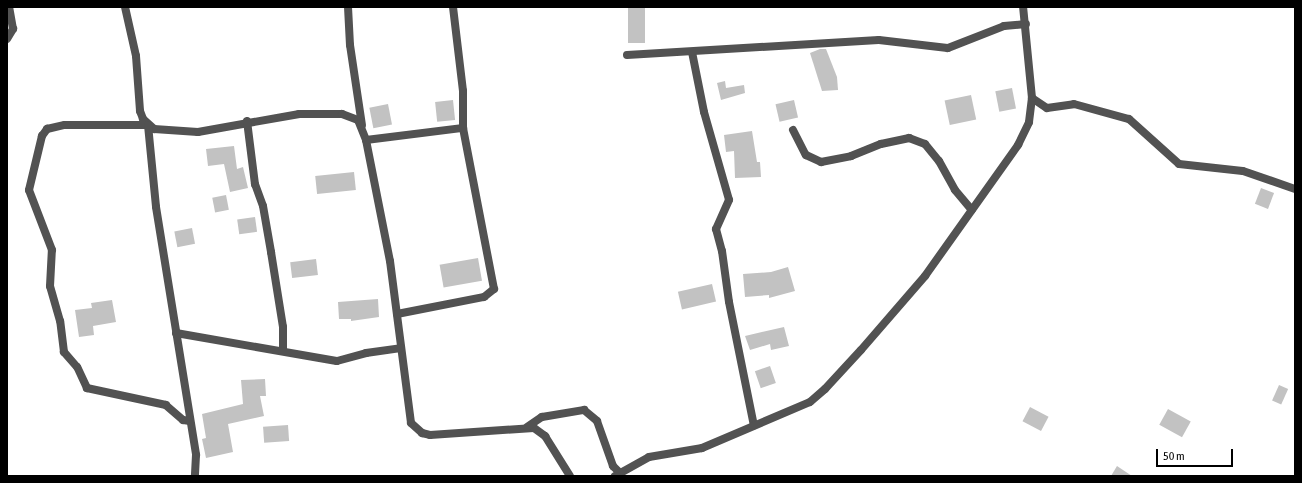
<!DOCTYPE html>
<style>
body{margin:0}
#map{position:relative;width:1302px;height:483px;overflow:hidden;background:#fff;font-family:"Asap Condensed",sans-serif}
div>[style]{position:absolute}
.building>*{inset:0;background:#c2c2c2;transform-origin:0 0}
.minor>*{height:8px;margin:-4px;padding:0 4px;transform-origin:4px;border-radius:4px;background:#525252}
span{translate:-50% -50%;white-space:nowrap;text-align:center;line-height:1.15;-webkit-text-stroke:3px #fff;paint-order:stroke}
.frame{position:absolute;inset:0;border:8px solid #000;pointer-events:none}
.scale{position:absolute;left:1156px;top:449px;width:77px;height:18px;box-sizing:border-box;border:2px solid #000;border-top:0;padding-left:5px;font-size:12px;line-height:14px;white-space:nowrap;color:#000;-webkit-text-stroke:3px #fff;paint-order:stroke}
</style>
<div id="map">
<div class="building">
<i style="left:628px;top:7px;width:17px;height:36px"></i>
<i style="clip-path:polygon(820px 49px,826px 49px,837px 77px,838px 90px,822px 91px,810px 53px)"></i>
<i style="clip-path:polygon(725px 81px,726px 88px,744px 85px,745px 93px,721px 100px,717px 83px)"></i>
<i style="left:1012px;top:88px;width:21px;height:17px;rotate:79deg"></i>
<i style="left:971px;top:95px;width:25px;height:27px;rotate:78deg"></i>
<i style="left:453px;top:100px;width:20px;height:18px;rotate:84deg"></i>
<i style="left:794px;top:100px;width:18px;height:19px;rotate:77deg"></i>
<i style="left:388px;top:104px;width:21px;height:19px;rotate:79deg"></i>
<i style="clip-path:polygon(752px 131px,757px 162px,760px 162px,761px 177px,735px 178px,734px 151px,726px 152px,724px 135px)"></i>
<i style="clip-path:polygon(234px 146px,237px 169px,243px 167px,248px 188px,230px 192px,224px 164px,208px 166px,206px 149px)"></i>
<i style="left:354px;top:172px;width:18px;height:39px;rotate:84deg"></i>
<i style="left:1261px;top:188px;width:14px;height:17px;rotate:21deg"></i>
<i style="left:226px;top:195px;width:15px;height:14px;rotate:79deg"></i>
<i style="left:255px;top:217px;width:15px;height:18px;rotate:82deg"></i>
<i style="left:192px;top:228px;width:16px;height:18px;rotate:79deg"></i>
<i style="left:478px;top:258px;width:23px;height:39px;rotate:80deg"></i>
<i style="left:316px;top:259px;width:16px;height:26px;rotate:83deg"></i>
<i style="clip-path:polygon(788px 267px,795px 291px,769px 298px,769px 295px,745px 297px,743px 274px,771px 272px)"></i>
<i style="left:712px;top:284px;width:18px;height:35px;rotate:77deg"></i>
<i style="clip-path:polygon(378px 299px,379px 317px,351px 321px,351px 319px,339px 319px,338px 302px)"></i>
<i style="clip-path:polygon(112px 300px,116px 322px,93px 326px,94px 335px,79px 337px,75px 310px,92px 308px,91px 303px)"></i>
<i style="clip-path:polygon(784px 327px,789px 346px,771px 350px,770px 344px,750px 350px,745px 336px)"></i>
<i style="left:770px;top:366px;width:18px;height:16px;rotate:71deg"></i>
<i style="clip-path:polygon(265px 379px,266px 396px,260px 396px,264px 416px,228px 424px,233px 452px,206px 458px,202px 439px,206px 438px,202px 414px,243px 404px,241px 380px)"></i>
<i style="left:1279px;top:385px;width:10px;height:17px;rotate:24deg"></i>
<i style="left:1030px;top:407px;width:21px;height:16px;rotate:28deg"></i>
<i style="left:1168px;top:409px;width:26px;height:18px;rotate:29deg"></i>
<i style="left:288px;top:425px;width:16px;height:25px;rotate:86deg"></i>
<i style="clip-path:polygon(1117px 466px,1132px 476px,1111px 476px)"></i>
</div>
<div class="minor">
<i style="left:125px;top:7px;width:50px;rotate:77.3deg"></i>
<i style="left:136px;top:56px;width:55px;rotate:85.8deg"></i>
<i style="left:140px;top:111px;width:9px;rotate:69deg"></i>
<i style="left:143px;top:119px;width:15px;rotate:42deg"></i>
<i style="left:154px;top:129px;width:44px;rotate:3.9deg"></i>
<i style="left:198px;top:132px;width:103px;rotate:-10.1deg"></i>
<i style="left:299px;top:114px;width:43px"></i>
<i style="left:342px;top:114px;width:17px;rotate:21deg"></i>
<i style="left:358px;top:120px;width:22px;rotate:68deg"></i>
<i style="left:366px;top:140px;width:123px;rotate:78.8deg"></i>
<i style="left:390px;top:261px;width:163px;rotate:82.6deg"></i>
<i style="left:411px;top:423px;width:15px;rotate:42deg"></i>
<i style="left:422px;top:433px;width:8px;rotate:14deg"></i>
<i style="left:430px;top:435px;width:104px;rotate:-3.9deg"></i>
<i style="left:534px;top:428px;width:14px;rotate:36deg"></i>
<i style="left:545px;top:436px;width:47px;rotate:58deg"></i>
<i style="left:348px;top:7px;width:38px;rotate:87deg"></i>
<i style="left:350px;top:45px;width:81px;rotate:81.5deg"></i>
<i style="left:7px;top:39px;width:12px;rotate:-59deg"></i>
<i style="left:13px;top:29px;width:22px;rotate:-100deg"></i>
<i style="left:692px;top:52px;width:61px;rotate:78.7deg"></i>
<i style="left:704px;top:112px;width:91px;rotate:74.1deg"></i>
<i style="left:729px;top:200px;width:32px;rotate:114deg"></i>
<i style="left:716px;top:229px;width:23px;rotate:75deg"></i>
<i style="left:722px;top:251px;width:51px;rotate:82.2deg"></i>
<i style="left:729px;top:302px;width:126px;rotate:78.6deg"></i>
<i style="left:627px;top:55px;width:252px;rotate:-3.4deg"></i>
<i style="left:879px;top:40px;width:69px;rotate:6.6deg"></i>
<i style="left:948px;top:48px;width:60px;rotate:-21.4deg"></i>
<i style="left:1004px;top:26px;width:22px;rotate:-5deg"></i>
<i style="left:1032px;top:98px;width:18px;rotate:34deg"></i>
<i style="left:1047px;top:108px;width:27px;rotate:-8deg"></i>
<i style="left:1074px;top:104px;width:57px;rotate:15.3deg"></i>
<i style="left:1129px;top:119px;width:67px;rotate:42deg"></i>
<i style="left:1179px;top:164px;width:64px;rotate:6.2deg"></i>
<i style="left:1243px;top:171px;width:55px;rotate:19.1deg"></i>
<i style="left:247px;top:121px;width:64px;rotate:82.8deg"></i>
<i style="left:255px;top:184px;width:23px;rotate:70deg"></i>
<i style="left:263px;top:206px;width:47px;rotate:80.1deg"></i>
<i style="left:271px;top:252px;width:76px;rotate:80.9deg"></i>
<i style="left:283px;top:327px;width:24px;rotate:90deg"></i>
<i style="left:793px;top:130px;width:28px;rotate:63deg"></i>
<i style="left:806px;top:155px;width:17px;rotate:25deg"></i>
<i style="left:821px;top:162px;width:31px;rotate:-11deg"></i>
<i style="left:851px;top:156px;width:32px;rotate:-22deg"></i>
<i style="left:881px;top:144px;width:29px;rotate:-12deg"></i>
<i style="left:909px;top:138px;width:17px;rotate:21deg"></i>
<i style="left:925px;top:144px;width:22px;rotate:51deg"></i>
<i style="left:939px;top:161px;width:33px;rotate:61deg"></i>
<i style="left:955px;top:190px;width:26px;rotate:50deg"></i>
<i style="left:366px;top:140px;width:98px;rotate:-7.1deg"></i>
<i style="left:463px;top:128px;width:37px;rotate:-90deg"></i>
<i style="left:463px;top:91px;width:85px;rotate:-96.8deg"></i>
<i style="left:397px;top:314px;width:89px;rotate:-11.1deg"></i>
<i style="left:484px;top:297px;width:13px;rotate:-39deg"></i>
<i style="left:494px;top:289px;width:164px;rotate:-100.9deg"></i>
<i style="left:176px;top:333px;width:163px;rotate:9.9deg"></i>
<i style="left:337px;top:361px;width:30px;rotate:-15deg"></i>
<i style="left:366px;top:353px;width:35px;rotate:-8deg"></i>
<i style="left:190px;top:421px;width:7px;rotate:-172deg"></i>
<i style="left:183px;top:420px;width:23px;rotate:-139deg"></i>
<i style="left:166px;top:405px;width:81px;rotate:-167.9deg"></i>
<i style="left:87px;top:388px;width:23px;rotate:-115deg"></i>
<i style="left:77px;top:367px;width:20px;rotate:-131deg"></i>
<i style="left:64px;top:352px;width:31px;rotate:-97deg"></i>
<i style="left:60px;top:321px;width:36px;rotate:-106deg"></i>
<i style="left:50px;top:286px;width:36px;rotate:-87deg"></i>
<i style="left:52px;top:250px;width:64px;rotate:-111deg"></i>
<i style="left:29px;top:190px;width:56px;rotate:-76.5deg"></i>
<i style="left:42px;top:136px;width:9px;rotate:-54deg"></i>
<i style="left:47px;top:129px;width:18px;rotate:-13deg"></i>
<i style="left:65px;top:125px;width:83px"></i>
<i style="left:148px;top:125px;width:82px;rotate:84.4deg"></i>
<i style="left:156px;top:207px;width:251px;rotate:80.8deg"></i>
<i style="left:196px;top:455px;width:21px;rotate:93deg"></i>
<i style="left:527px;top:427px;width:18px;rotate:-34deg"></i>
<i style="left:542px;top:417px;width:43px;rotate:-9.5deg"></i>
<i style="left:584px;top:410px;width:17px;rotate:40deg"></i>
<i style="left:597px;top:421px;width:48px;rotate:70.4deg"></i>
<i style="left:613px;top:466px;width:10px;rotate:45deg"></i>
<i style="left:615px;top:476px;width:39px;rotate:-29deg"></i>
<i style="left:649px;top:457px;width:54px;rotate:-9.6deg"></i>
<i style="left:702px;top:448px;width:117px;rotate:-23.1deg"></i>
<i style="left:810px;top:402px;width:20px;rotate:-41deg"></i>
<i style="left:825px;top:389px;width:53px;rotate:-47.3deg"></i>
<i style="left:861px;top:350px;width:98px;rotate:-49.1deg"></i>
<i style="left:925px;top:276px;width:161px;rotate:-54.6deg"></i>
<i style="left:1018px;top:145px;width:25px;rotate:-64deg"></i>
<i style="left:1029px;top:122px;width:24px;rotate:-83deg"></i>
<i style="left:1032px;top:98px;width:91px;rotate:-95.6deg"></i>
</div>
<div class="frame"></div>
<div class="scale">50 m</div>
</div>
